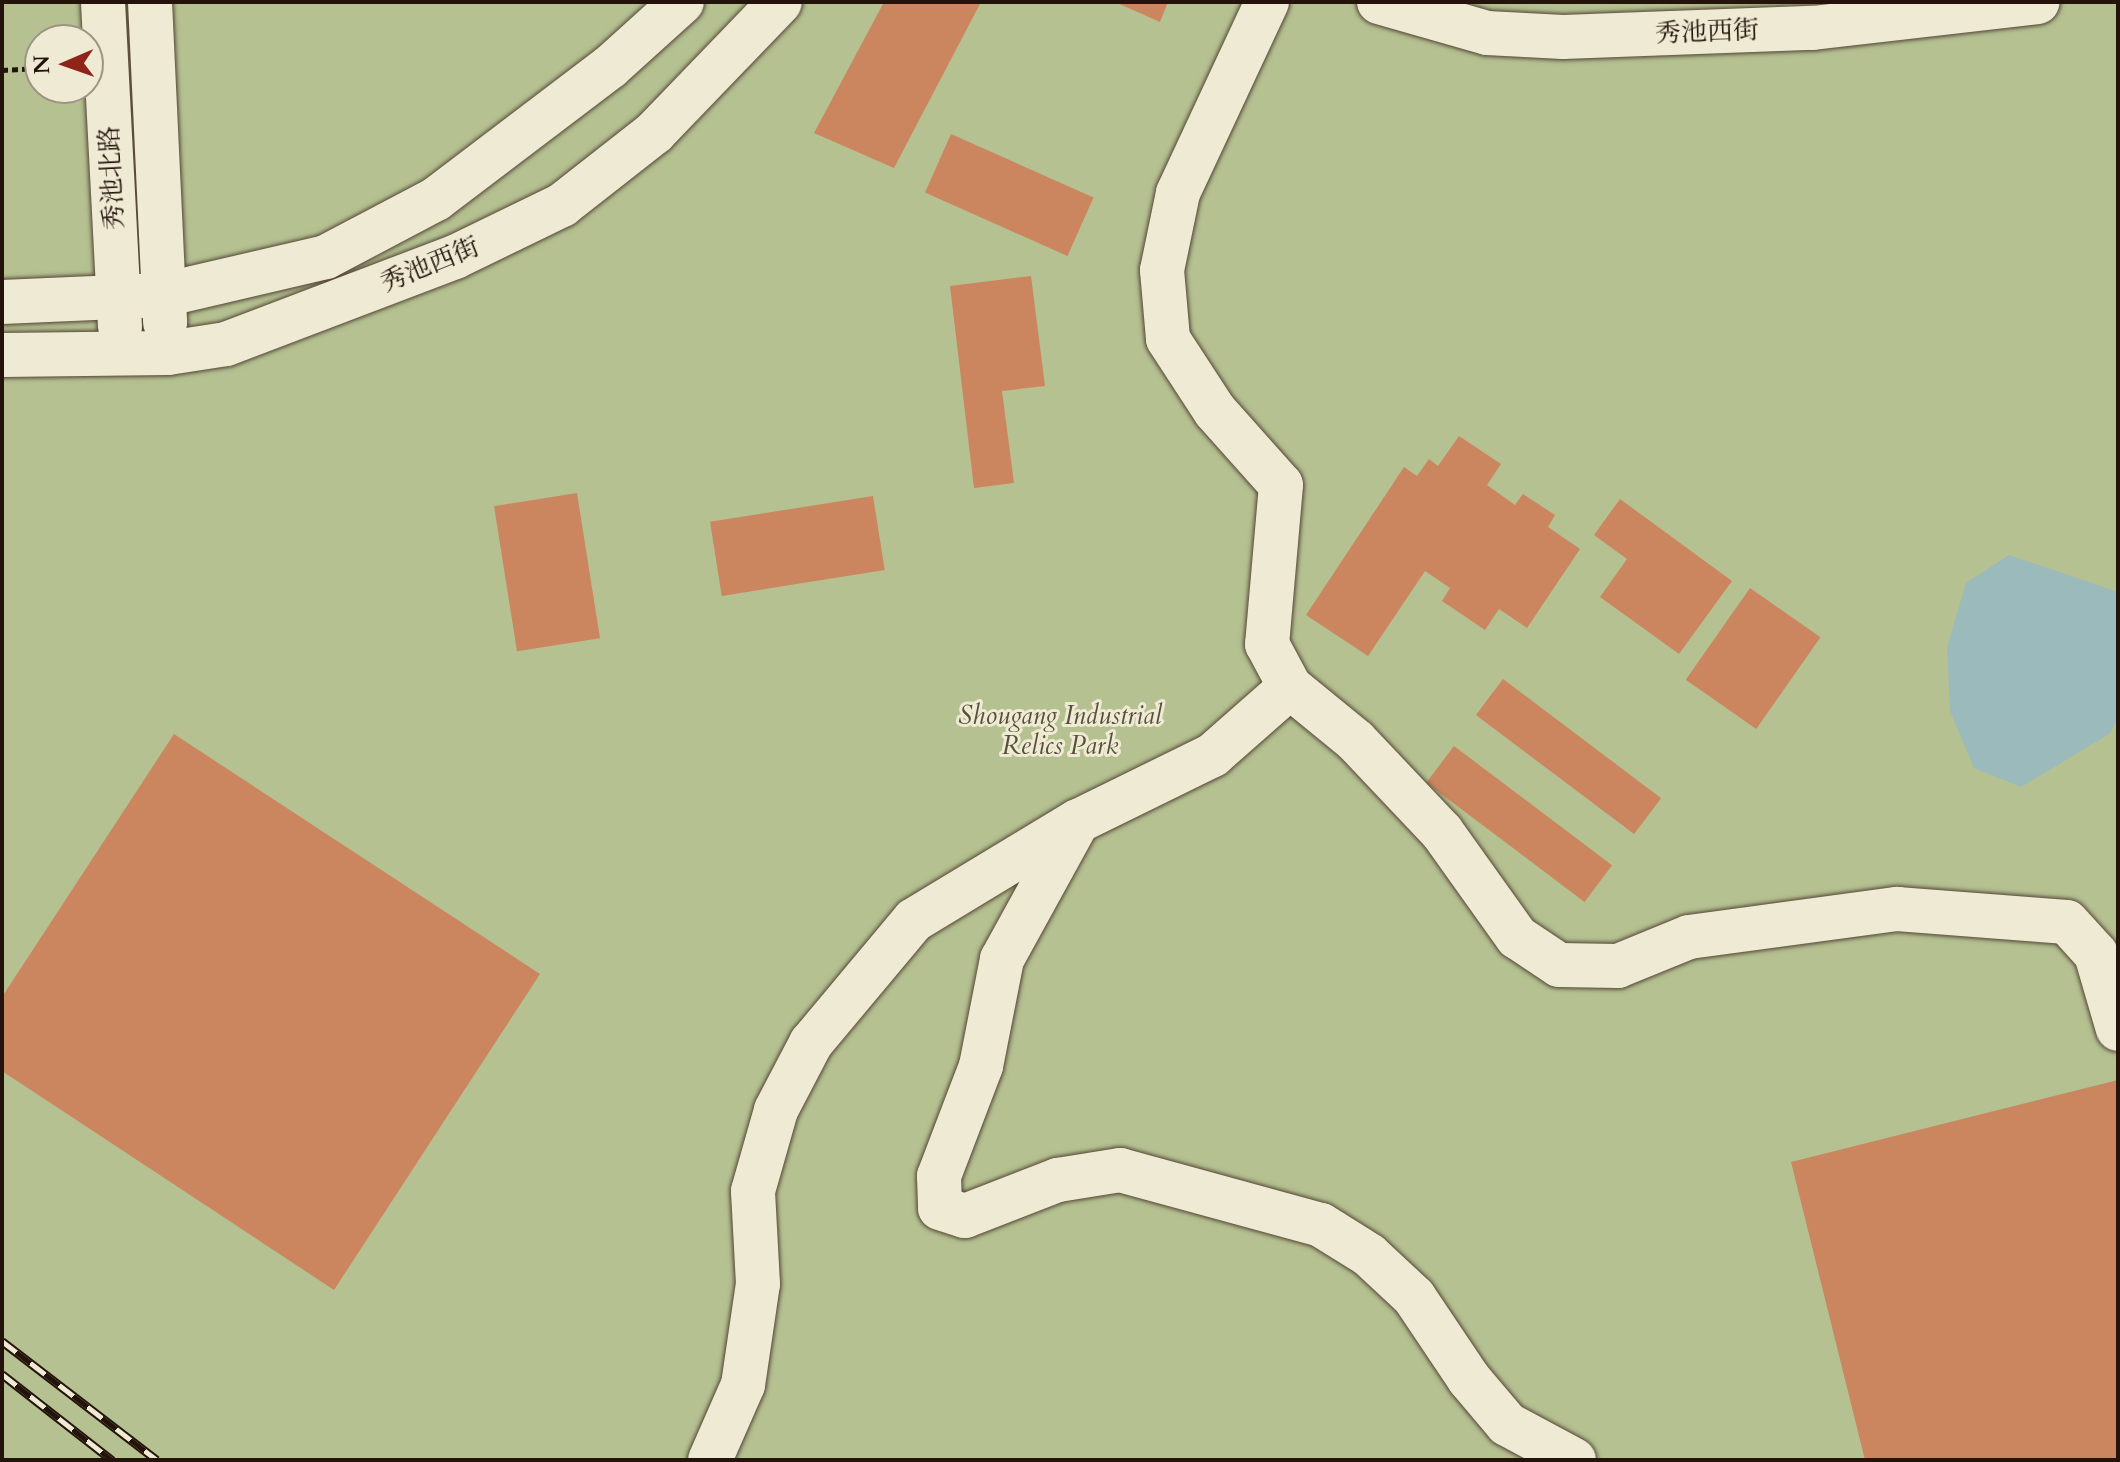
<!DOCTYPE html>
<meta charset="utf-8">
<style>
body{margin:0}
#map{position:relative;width:2120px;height:1462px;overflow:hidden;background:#e7debc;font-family:Cardo,"Noto Serif SC",serif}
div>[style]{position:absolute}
.green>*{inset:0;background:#b5c191}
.water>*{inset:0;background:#9bbabb}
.building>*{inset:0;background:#cb865f;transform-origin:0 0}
.path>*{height:5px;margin-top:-2.5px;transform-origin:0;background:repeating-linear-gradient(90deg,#23130b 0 6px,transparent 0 10px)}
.roads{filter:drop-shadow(0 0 2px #544637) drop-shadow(0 0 2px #544637)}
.minor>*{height:44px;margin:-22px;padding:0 22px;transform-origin:22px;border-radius:22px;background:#efead3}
.rail>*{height:9px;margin-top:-4.5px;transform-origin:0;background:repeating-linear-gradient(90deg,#efead3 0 18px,#23130b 0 36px);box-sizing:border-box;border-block:2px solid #23130b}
span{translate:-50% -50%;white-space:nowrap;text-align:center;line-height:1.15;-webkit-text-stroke:6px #efead3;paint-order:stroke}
.street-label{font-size:26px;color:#23130b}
.park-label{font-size:26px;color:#56503a;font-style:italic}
.frame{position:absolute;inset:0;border:4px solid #23130b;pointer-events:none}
.north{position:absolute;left:24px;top:24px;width:80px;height:80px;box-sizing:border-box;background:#efead3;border:2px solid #9d9483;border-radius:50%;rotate:268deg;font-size:22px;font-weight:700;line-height:32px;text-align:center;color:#23130b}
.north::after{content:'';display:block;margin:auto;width:28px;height:36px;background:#8f2418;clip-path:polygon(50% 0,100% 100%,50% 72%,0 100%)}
</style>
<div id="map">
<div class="green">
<i style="clip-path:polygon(evenodd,2px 2px,2118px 2px,2118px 1460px,2px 1460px,2px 2px,40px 40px,88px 40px,88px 88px,40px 88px,40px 40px)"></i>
</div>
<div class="water">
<i style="clip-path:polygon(2009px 555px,2118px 592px,2118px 719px,2109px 734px,2021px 787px,1974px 768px,1950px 711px,1947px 647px,1966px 583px)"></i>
</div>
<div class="building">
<i style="clip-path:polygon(884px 2px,981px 2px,894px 168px,814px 133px)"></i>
<i style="clip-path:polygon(1115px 2px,1168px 2px,1160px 22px)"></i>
<i style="left:951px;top:134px;width:156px;height:64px;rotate:24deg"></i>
<i style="clip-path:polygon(1031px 276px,1045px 386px,1002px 391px,1014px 483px,974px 488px,950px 286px)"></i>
<i style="clip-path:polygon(1459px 436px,1501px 464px,1487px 485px,1515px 505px,1523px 494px,1555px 515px,1548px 527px,1580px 549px,1527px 628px,1499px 609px,1485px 630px,1442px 601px,1450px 588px,1425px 571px,1368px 656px,1306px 615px,1404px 467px,1417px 476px,1429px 459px,1438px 466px)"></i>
<i style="left:577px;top:493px;width:147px;height:84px;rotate:81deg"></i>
<i style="left:873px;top:496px;width:75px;height:165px;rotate:81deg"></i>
<i style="clip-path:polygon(1620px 499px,1732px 581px,1679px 654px,1600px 597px,1627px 559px,1594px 535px)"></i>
<i style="left:1750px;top:588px;width:86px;height:112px;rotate:35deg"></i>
<i style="left:1503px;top:679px;width:198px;height:45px;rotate:37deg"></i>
<i style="clip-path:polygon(174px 734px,540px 974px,334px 1290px,2px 1071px,2px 997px)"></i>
<i style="left:1454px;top:746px;width:198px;height:46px;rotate:37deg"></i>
<i style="clip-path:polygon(2118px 1080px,2118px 1460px,1865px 1460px,1791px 1162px)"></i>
</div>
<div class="path">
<i style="left:2px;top:70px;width:38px;rotate:-3deg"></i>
</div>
<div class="roads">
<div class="minor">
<i style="left:103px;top:2px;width:325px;rotate:87deg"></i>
<i style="left:150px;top:2px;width:321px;rotate:87.3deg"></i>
<i style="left:1267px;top:2px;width:211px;rotate:115deg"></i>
<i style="left:1178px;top:193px;width:79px;rotate:101.7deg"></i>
<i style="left:1162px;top:270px;width:69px;rotate:85deg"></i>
<i style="left:1168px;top:339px;width:86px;rotate:56.9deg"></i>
<i style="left:1215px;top:411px;width:99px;rotate:48.3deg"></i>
<i style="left:1281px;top:485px;width:160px;rotate:95deg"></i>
<i style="left:1267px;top:644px;width:49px;rotate:61.9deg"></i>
<i style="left:1290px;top:687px;width:103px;rotate:138.6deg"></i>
<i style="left:1213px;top:755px;width:150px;rotate:153.9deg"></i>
<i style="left:1078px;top:821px;width:158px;rotate:118.8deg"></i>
<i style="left:1002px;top:959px;width:109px;rotate:101.1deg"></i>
<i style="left:981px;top:1066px;width:118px;rotate:110.9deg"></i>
<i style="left:939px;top:1176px;width:32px;rotate:88deg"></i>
<i style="left:940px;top:1208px;width:26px;rotate:18deg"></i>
<i style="left:965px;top:1216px;width:100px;rotate:-21.2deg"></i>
<i style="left:1058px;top:1180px;width:63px;rotate:-9.2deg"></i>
<i style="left:1120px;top:1170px;width:208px;rotate:15.3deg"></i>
<i style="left:1321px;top:1225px;width:57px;rotate:32deg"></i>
<i style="left:1369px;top:1255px;width:62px;rotate:43deg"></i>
<i style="left:1414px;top:1297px;width:99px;rotate:56.1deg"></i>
<i style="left:1469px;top:1379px;width:59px;rotate:49.8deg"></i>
<i style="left:1507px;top:1424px;width:76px;rotate:28.2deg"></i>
<i style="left:1379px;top:2px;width:112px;rotate:16deg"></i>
<i style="left:1487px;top:33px;width:76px;rotate:3deg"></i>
<i style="left:1563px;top:37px;width:250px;rotate:-2.1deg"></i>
<i style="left:1813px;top:28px;width:226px;rotate:-6.6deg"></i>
<i style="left:2px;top:302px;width:161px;rotate:-2.5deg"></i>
<i style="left:163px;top:295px;width:167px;rotate:-13.1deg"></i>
<i style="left:326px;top:257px;width:124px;rotate:-27.8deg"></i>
<i style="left:436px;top:199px;width:218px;rotate:-37.2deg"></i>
<i style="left:610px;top:67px;width:97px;rotate:-42.1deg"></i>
<i style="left:2px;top:355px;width:166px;rotate:-0.7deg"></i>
<i style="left:168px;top:353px;width:59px;rotate:-8.8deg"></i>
<i style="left:226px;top:344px;width:245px;rotate:-20.8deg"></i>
<i style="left:455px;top:257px;width:119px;rotate:-25.9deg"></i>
<i style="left:562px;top:205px;width:118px;rotate:-38.1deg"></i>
<i style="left:655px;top:132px;width:180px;rotate:-46.1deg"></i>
<i style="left:1290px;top:687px;width:85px;rotate:39.3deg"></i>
<i style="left:1356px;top:741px;width:125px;rotate:46.6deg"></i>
<i style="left:1442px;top:832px;width:129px;rotate:54.5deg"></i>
<i style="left:1517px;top:937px;width:50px;rotate:33.7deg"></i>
<i style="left:1559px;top:965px;width:59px;rotate:1deg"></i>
<i style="left:1618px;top:966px;width:77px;rotate:-22.2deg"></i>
<i style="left:1689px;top:937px;width:210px;rotate:-7.7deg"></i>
<i style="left:1897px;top:909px;width:170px;rotate:4.4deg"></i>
<i style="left:2067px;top:922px;width:43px;rotate:47.8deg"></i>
<i style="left:2096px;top:954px;width:78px;rotate:73.7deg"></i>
<i style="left:710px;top:1460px;width:82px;rotate:-66.3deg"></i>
<i style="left:743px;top:1385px;width:102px;rotate:-81.6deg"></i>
<i style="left:758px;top:1284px;width:93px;rotate:-93.1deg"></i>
<i style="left:753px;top:1191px;width:84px;rotate:-74.1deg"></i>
<i style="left:776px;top:1110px;width:76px;rotate:-62.4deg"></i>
<i style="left:811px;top:1043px;width:160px;rotate:-50.1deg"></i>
<i style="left:914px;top:920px;width:189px;rotate:-31.2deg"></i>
</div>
</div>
<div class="rail">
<i style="left:2px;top:1341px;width:195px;rotate:37.5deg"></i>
<i style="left:2px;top:1374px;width:140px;rotate:38deg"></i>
</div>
<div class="street-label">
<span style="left:1707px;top:32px;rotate:-2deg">秀池西街</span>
<span style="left:112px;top:178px;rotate:-93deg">秀池北路</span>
<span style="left:430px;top:265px;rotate:-22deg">秀池西街</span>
</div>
<div class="park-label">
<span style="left:1060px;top:731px">Shougang Industrial<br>Relics Park</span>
</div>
<div class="frame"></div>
<div class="north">N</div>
</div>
